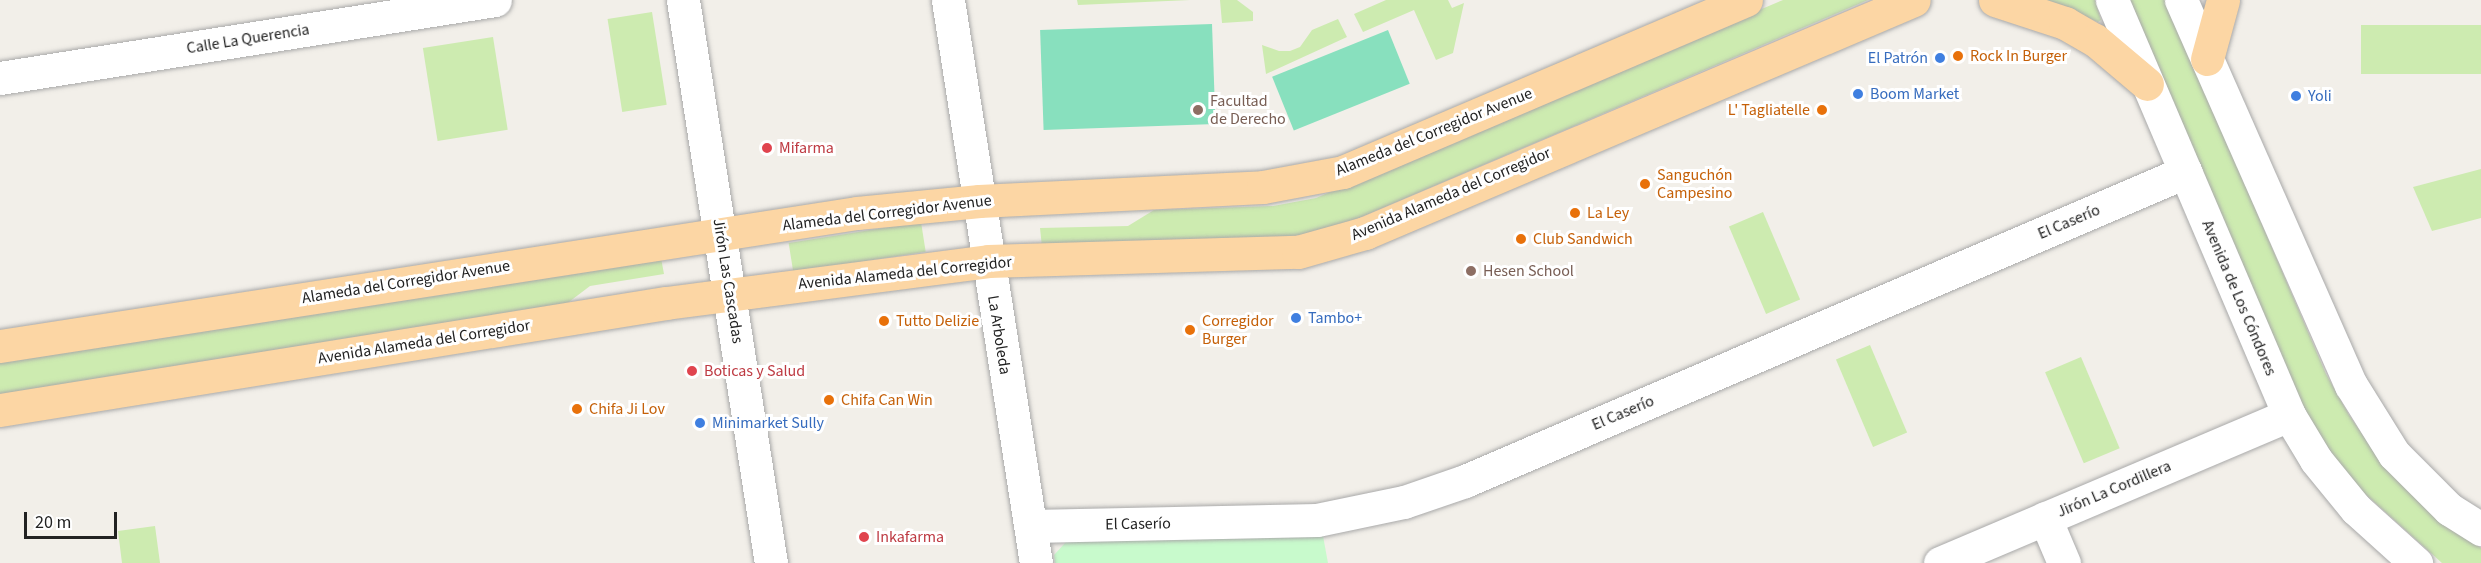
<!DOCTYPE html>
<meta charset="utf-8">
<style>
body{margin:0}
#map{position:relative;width:2481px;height:563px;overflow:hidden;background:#f2efe9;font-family:"Source Sans 3",sans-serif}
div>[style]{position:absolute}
.grass>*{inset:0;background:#cdebb0;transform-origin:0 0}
.park>*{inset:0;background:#c8facc}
.pitch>*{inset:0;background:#88e0be;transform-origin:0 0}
.roads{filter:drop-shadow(0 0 2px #a9a9a9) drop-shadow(0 0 2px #a9a9a9)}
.minor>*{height:33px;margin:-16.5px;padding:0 16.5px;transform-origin:16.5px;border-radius:16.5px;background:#fff}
.major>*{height:33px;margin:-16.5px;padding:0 16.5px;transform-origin:16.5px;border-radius:16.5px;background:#fcd6a4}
.dots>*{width:16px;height:16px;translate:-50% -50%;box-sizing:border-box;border:3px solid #fff;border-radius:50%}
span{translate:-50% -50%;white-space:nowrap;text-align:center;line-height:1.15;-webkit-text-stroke:6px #fff;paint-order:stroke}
.street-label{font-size:16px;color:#222}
.food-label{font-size:16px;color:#c56008}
.left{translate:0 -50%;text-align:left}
.right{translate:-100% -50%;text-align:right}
.shop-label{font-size:16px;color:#366cbe}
.education-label{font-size:16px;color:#785e54}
.health-label{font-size:16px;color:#be3a42}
.scale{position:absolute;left:24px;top:512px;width:93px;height:27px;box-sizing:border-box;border:3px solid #222;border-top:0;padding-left:8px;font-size:18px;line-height:21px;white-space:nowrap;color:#222;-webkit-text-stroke:4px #fff;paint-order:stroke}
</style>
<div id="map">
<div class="grass">
<i style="clip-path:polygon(1077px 0,1190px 0,1078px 5px)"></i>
<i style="clip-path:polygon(1220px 0,1237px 0,1253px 12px,1253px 21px,1222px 23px)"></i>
<i style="clip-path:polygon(1386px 0,1448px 0,1452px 8px,1464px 3px,1453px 53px,1436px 60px,1414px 10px,1363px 32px,1354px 14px)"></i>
<i style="clip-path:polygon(1783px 0,1868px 0,1350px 222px,1282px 241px,1042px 247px,1040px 228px,1128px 226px,1154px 210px,1273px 206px,1316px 198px)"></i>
<i style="clip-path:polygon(2044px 0,2095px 0,2101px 20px,2098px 22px)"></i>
<i style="clip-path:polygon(2130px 0,2166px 0,2326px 374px,2349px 415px,2380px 460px,2438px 518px,2481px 548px,2481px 563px,2442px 563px,2352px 482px,2315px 429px,2289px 379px)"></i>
<i style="left:652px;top:12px;width:94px;height:45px;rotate:81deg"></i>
<i style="clip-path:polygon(1338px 19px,1347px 37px,1266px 74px,1262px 45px,1279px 51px,1290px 51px,1300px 47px,1312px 30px)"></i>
<i style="left:2481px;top:25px;width:49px;height:120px;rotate:90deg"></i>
<i style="left:493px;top:37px;width:94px;height:71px;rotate:81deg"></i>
<i style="clip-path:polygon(2481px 169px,2481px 218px,2432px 231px,2413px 187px)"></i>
<i style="left:1763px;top:212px;width:95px;height:37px;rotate:67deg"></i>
<i style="left:921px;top:222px;width:30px;height:134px;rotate:81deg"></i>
<i style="clip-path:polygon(661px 258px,664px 274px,590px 286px,561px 308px,0 395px,0 362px)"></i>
<i style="left:1870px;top:345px;width:95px;height:37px;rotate:67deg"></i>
<i style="left:2081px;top:357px;width:99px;height:39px;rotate:67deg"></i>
<i style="clip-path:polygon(155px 526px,160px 563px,122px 563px,118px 531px)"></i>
</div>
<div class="park">
<i style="clip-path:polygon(1323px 536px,1328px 563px,1055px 563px,1054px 555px,1066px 542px)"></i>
</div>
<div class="pitch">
<i style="left:1212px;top:24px;width:100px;height:172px;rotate:88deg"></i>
<i style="left:1388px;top:30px;width:58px;height:125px;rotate:68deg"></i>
</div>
<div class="roads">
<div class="minor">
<i style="left:683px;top:0;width:570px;rotate:81.12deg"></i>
<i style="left:948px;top:0;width:570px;rotate:81.12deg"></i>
<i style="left:2112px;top:0;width:451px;rotate:66.9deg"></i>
<i style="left:2289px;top:415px;width:52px;rotate:59deg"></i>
<i style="left:2316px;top:460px;width:63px;rotate:50.8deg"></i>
<i style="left:2356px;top:509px;width:81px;rotate:42deg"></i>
<i style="left:2181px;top:0;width:421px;rotate:66.2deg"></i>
<i style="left:2351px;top:385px;width:81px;rotate:58.1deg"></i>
<i style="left:2394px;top:454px;width:78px;rotate:45deg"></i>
<i style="left:2449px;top:509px;width:38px;rotate:32deg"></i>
<i style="left:0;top:78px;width:501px;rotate:-8.95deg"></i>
<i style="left:2045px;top:518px;width:49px;rotate:67.1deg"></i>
<i style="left:1031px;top:526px;width:286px;rotate:-1.2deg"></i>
<i style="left:1317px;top:520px;width:89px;rotate:-11.7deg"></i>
<i style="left:1404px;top:502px;width:65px;rotate:-19deg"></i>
<i style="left:1465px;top:481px;width:784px;rotate:-23.23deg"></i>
<i style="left:1940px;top:563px;width:379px;rotate:-23deg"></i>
</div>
<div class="major">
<i style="left:1995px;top:0;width:74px;rotate:18.2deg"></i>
<i style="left:2065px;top:23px;width:34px;rotate:30deg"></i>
<i style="left:2095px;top:40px;width:68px;rotate:40.2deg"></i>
<i style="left:2207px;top:59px;width:61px;rotate:-74.8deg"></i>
<i style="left:0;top:346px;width:867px;rotate:-8.82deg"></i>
<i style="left:857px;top:213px;width:123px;rotate:-5.6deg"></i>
<i style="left:979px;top:201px;width:284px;rotate:-2.8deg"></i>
<i style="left:1263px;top:187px;width:81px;rotate:-10.6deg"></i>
<i style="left:1343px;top:172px;width:438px;rotate:-23.1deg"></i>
<i style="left:0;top:410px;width:675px;rotate:-9.13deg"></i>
<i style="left:666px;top:303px;width:325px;rotate:-7.4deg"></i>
<i style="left:988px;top:261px;width:310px;rotate:-1.7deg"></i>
<i style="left:1298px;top:252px;width:70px;rotate:-15.8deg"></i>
<i style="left:1365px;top:233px;width:596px;rotate:-23deg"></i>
</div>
</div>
<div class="dots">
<i style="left:1958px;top:56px;background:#e8710a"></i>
<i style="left:1940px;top:58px;background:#3f7fe0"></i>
<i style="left:1858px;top:94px;background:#3f7fe0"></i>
<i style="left:2296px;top:96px;background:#3f7fe0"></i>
<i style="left:1198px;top:110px;background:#8d6e63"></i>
<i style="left:1822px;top:110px;background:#e8710a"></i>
<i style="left:767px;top:148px;background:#e0444e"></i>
<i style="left:1645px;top:184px;background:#e8710a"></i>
<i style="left:1575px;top:213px;background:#e8710a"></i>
<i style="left:1521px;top:239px;background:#e8710a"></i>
<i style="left:1471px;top:271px;background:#8d6e63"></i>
<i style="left:1296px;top:318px;background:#3f7fe0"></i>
<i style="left:884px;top:321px;background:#e8710a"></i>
<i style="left:1190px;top:330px;background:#e8710a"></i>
<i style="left:692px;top:371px;background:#e0444e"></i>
<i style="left:829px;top:400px;background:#e8710a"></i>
<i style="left:577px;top:409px;background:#e8710a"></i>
<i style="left:700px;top:423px;background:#3f7fe0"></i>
<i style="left:864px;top:537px;background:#e0444e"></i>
</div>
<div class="street-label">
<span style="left:248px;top:39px;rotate:-9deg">Calle La Querencia</span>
<span style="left:1434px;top:132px;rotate:-22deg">Alameda del Corregidor Avenue</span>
<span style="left:1451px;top:194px;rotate:-23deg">Avenida Alameda del Corregidor</span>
<span style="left:887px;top:213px;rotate:-7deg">Alameda del Corregidor Avenue</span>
<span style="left:2069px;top:222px;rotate:-23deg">El Caserío</span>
<span style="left:905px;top:273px;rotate:-6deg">Avenida Alameda del Corregidor</span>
<span style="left:728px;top:281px;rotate:81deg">Jirón Las Cascadas</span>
<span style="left:406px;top:282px;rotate:-9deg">Alameda del Corregidor Avenue</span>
<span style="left:2239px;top:298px;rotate:67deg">Avenida de Los Cóndores</span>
<span style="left:999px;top:335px;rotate:81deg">La Arboleda</span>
<span style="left:424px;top:342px;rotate:-9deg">Avenida Alameda del Corregidor</span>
<span style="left:1623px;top:413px;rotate:-23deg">El Caserío</span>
<span style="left:2114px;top:489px;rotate:-23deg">Jirón La Cordillera</span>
<span style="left:1138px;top:524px;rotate:-1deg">El Caserío</span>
</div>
<div class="food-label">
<span class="left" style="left:1970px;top:56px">Rock In Burger</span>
<span class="right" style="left:1810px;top:110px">L' Tagliatelle</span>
<span class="left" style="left:1657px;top:184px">Sanguchón<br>Campesino</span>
<span class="left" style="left:1587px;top:213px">La Ley</span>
<span class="left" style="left:1533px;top:239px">Club Sandwich</span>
<span class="left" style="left:896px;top:321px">Tutto Delizie</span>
<span class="left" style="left:1202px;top:330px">Corregidor<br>Burger</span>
<span class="left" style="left:841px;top:400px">Chifa Can Win</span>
<span class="left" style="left:589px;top:409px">Chifa Ji Lov</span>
</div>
<div class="shop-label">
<span class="right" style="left:1928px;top:58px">El Patrón</span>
<span class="left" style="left:1870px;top:94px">Boom Market</span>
<span class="left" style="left:2308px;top:96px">Yoli</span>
<span class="left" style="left:1308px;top:318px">Tambo+</span>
<span class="left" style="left:712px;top:423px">Minimarket Sully</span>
</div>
<div class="education-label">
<span class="left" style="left:1210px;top:110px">Facultad<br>de Derecho</span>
<span class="left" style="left:1483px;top:271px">Hesen School</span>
</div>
<div class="health-label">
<span class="left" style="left:779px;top:148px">Mifarma</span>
<span class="left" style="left:704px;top:371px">Boticas y Salud</span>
<span class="left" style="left:876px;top:537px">Inkafarma</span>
</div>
<div class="scale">20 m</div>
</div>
